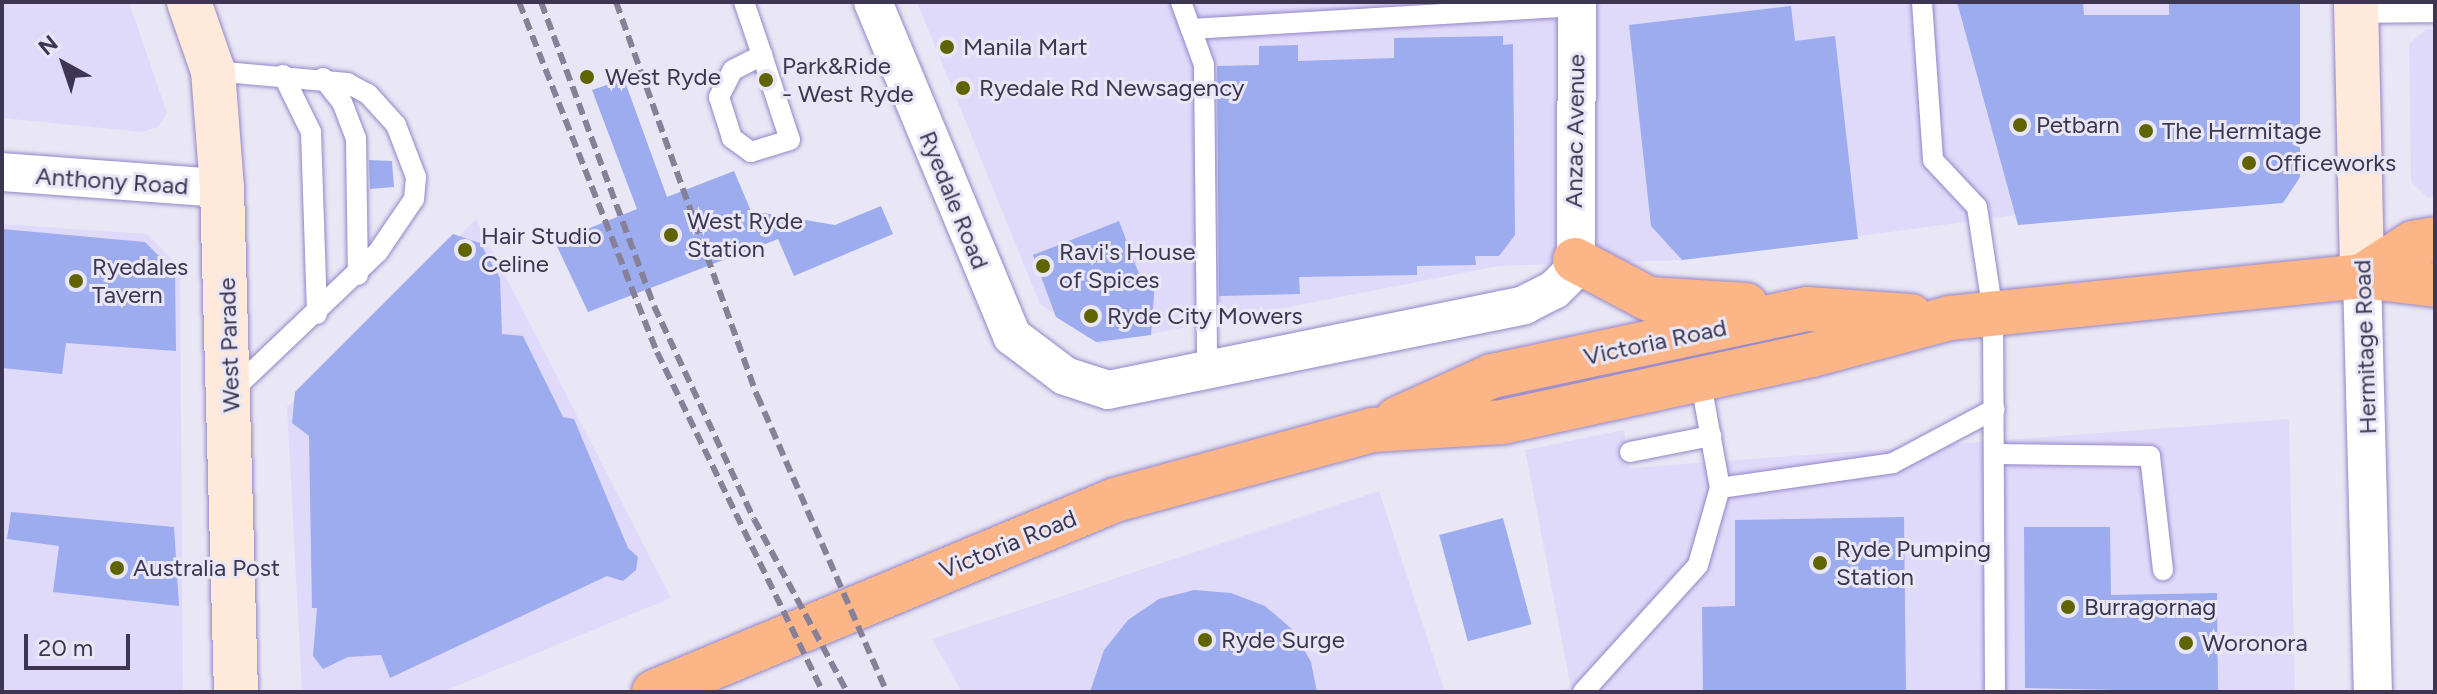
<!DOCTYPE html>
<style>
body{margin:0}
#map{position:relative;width:2437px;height:694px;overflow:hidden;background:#e9e7f5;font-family:Figtree,sans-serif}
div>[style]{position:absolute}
.built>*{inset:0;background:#e0dafa}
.building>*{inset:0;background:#9cacee;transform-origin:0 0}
.roads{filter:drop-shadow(0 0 2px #9486c8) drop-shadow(0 0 2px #9486c8)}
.lane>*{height:20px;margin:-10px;padding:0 10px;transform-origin:10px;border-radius:10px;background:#fff}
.street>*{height:38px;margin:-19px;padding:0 19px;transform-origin:19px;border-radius:19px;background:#fff}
.secondary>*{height:44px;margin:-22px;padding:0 22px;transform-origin:22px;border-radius:22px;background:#fee9db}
.highway>*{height:44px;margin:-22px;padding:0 22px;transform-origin:22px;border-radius:22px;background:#fcb587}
.rail>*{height:6px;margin-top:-3px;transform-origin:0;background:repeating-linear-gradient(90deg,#868198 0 12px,transparent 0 18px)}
.dots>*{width:22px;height:22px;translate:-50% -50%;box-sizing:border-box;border:4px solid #e9e7f5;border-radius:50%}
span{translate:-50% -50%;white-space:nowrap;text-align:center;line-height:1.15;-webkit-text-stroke:6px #e9e7f5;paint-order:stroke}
.poi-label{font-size:24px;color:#3c3653}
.left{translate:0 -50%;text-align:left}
.street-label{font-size:24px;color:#3c3653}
.frame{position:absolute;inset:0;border:4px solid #3c3653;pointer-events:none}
.north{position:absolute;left:24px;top:24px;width:80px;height:80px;-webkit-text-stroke:6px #e9e7f5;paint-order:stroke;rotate:320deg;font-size:22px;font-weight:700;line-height:32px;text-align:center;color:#3c3653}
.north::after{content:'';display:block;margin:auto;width:28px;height:36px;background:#3c3653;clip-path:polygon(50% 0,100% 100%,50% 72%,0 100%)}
.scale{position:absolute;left:24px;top:634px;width:106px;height:36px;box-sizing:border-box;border:4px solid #3c3653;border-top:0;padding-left:10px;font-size:24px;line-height:28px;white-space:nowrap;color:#3c3653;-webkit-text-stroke:6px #e9e7f5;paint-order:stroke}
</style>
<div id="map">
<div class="built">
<i style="clip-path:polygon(2px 2px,129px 2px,167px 113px,158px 127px,142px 132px,2px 118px)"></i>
<i style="clip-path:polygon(917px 2px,2300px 2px,2300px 177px,1682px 260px,1499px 266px,1100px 344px,1040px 304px)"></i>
<i style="clip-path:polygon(2426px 29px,2435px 29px,2435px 197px,2428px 198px,2411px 182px,2409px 44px)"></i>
<i style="clip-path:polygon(476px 219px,671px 598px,442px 692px,302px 692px,287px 407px)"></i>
<i style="clip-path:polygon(2px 224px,147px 234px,180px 268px,183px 692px,2px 692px)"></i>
<i style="clip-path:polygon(2289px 419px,2295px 692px,1543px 692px,1571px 688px,1525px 450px,1624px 430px,1630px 468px)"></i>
<i style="clip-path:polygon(1379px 491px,1445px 692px,962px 692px,932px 639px)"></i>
</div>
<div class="building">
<i style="clip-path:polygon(1957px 2px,2083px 2px,2084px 15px,2169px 15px,2169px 2px,2300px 2px,2300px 177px,2283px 203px,2018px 225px)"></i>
<i style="clip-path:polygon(1791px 6px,1795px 41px,1835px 36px,1858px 239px,1682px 260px,1651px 226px,1629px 25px)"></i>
<i style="clip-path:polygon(1503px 36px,1503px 45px,1513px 44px,1515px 235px,1499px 256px,1475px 256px,1476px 265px,1417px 266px,1417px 275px,1299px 277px,1300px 294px,1219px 296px,1217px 66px,1259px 65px,1259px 46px,1298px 45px,1298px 61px,1394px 58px,1394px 38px)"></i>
<i style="clip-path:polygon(624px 79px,667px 197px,734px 171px,751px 211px,835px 225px,881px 206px,893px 234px,794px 276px,778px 239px,588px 312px,555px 242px,637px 209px,592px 90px)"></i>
<i style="clip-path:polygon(369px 160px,392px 161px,394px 187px,370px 189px)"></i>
<i style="clip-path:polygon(1119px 221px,1144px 287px,1155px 282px,1151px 335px,1096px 342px,1056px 317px,1033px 255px)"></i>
<i style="clip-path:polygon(2px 229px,145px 242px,175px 272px,176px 351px,66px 343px,62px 374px,2px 368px)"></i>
<i style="clip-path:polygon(453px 234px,480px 243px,500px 278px,502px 334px,523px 336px,563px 417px,574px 419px,628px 548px,638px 557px,636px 570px,623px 581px,607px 576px,390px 678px,381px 655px,348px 657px,323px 669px,313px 656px,317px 608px,312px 608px,309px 436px,292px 423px,295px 392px)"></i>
<i style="clip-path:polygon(11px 512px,174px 527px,179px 606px,53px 592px,59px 546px,7px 539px)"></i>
<i style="clip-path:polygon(1904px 517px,1906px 692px,1703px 692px,1702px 607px,1735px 606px,1735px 520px)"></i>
<i style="left:1503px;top:518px;width:110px;height:66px;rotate:75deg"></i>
<i style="clip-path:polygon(2024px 527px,2110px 527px,2111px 595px,2217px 593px,2218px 692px,2025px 688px)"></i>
<i style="clip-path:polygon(1194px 590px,1231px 593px,1265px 606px,1293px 630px,1311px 662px,1317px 692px,1090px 692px,1104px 650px,1128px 620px,1159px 599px)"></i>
</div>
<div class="roads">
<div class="lane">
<i style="left:744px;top:2px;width:56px;rotate:71.2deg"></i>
<i style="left:762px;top:55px;width:89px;rotate:71.8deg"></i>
<i style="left:790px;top:140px;width:41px;rotate:162.9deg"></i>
<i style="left:751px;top:152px;width:24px;rotate:-144deg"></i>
<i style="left:732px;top:138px;width:43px;rotate:-107.6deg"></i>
<i style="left:719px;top:97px;width:30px;rotate:-63deg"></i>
<i style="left:733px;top:70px;width:33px;rotate:-27deg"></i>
<i style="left:1181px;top:2px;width:29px;rotate:70deg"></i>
<i style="left:1191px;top:29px;width:387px;rotate:-3.4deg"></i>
<i style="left:1922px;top:2px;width:158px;rotate:86deg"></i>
<i style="left:1933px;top:160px;width:64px;rotate:46.9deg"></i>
<i style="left:1977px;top:207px;width:107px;rotate:81.4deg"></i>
<i style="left:1993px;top:313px;width:379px;rotate:89.7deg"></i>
<i style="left:2356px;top:13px;width:79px;rotate:-0.7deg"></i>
<i style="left:1191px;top:29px;width:38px;rotate:70deg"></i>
<i style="left:1204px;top:65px;width:308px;rotate:89.4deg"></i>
<i style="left:213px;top:71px;width:135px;rotate:5.1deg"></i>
<i style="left:347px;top:83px;width:24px;rotate:28deg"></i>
<i style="left:368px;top:94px;width:42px;rotate:47.9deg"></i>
<i style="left:396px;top:125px;width:56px;rotate:69deg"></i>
<i style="left:416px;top:177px;width:22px;rotate:95deg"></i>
<i style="left:414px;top:199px;width:64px;rotate:124.2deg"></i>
<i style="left:378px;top:252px;width:202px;rotate:136.4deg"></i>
<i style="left:283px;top:75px;width:64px;rotate:63.8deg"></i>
<i style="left:311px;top:132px;width:182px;rotate:88.1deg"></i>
<i style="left:323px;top:78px;width:31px;rotate:52deg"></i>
<i style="left:342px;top:102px;width:39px;rotate:69deg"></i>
<i style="left:356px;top:138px;width:137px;rotate:89.2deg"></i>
<i style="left:1630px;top:452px;width:83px;rotate:-11.2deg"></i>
<i style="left:1995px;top:454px;width:155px;rotate:0.7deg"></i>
<i style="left:2150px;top:456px;width:115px;rotate:83.5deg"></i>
<i style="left:1720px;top:488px;width:175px;rotate:-8.2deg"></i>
<i style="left:1893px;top:463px;width:115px;rotate:-27.9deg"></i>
<i style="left:1583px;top:692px;width:171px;rotate:-47.8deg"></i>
<i style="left:1698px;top:565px;width:80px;rotate:-74.1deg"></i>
<i style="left:1720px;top:488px;width:117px;rotate:-100.3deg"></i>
</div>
<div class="street">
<i style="left:873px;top:2px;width:362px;rotate:67.4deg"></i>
<i style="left:1012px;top:336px;width:66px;rotate:37deg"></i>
<i style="left:1065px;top:376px;width:45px;rotate:18deg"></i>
<i style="left:1108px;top:390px;width:425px;rotate:-11.5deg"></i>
<i style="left:1524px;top:305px;width:34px;rotate:-27deg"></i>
<i style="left:1554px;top:290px;width:24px;rotate:-45deg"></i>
<i style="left:1571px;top:273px;width:22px;rotate:-77deg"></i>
<i style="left:1576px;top:252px;width:250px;rotate:-89.8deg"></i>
<i style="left:2px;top:172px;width:221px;rotate:4.2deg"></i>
<i style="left:2362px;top:276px;width:416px;rotate:88.5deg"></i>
</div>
<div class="secondary">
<i style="left:189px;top:2px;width:73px;rotate:70.8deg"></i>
<i style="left:213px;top:71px;width:117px;rotate:85.6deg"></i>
<i style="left:222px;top:188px;width:504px;rotate:88.41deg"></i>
<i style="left:2356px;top:2px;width:274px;rotate:88.7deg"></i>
</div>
<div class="highway">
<i style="left:1575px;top:260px;width:84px;rotate:27.8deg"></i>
<i style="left:1649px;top:299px;width:97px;rotate:3.5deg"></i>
<i style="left:2362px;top:276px;width:61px;rotate:-32.9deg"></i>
<i style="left:2413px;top:243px;width:22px;rotate:-10deg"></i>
<i style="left:1397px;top:419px;width:104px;rotate:-24.4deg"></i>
<i style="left:1492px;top:376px;width:322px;rotate:-12deg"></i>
<i style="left:1807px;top:309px;width:104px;rotate:3.9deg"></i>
<i style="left:654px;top:692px;width:499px;rotate:-22.6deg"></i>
<i style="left:1115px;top:500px;width:267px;rotate:-15.2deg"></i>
<i style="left:1373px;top:430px;width:129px;rotate:-3.5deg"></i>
<i style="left:1502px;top:422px;width:317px;rotate:-12.2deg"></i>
<i style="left:1812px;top:355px;width:143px;rotate:-15deg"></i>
<i style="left:1950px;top:318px;width:414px;rotate:-5.8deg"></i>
<i style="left:2362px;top:276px;width:74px;rotate:7deg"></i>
</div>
</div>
<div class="rail">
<i style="left:519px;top:2px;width:376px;rotate:68.5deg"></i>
<i style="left:657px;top:352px;width:378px;rotate:64deg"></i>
<i style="left:541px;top:2px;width:324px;rotate:69.6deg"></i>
<i style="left:654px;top:306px;width:235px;rotate:64.9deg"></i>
<i style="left:754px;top:519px;width:196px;rotate:61.7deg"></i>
<i style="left:616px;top:2px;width:418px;rotate:70.3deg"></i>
<i style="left:757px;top:395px;width:324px;rotate:66.4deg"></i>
</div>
<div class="dots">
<i style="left:947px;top:47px;background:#5f6400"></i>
<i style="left:587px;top:77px;background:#5f6400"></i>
<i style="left:766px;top:80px;background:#5f6400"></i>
<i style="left:963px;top:88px;background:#5f6400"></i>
<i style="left:2020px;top:125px;background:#5f6400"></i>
<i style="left:2146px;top:131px;background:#5f6400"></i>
<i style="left:2249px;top:163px;background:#5f6400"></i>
<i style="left:671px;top:235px;background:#5f6400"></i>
<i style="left:465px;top:250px;background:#5f6400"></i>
<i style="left:1043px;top:266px;background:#5f6400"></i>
<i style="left:76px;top:281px;background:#5f6400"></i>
<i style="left:1091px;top:316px;background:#5f6400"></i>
<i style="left:1820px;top:563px;background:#5f6400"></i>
<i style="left:117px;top:568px;background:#5f6400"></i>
<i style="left:2068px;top:607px;background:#5f6400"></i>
<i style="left:1205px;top:640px;background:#5f6400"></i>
<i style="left:2186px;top:643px;background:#5f6400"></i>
</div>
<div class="poi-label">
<span class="left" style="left:963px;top:47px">Manila Mart</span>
<span class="left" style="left:782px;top:80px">Park&amp;Ride<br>- West Ryde</span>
<span class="left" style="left:605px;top:77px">West Ryde</span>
<span class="left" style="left:979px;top:88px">Ryedale Rd Newsagency</span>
<span class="left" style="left:2036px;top:125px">Petbarn</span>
<span class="left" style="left:2162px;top:131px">The Hermitage</span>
<span class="left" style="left:2265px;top:163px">Officeworks</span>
<span class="left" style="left:687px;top:235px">West Ryde<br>Station</span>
<span class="left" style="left:481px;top:250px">Hair Studio<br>Celine</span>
<span class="left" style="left:1059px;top:266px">Ravi's House<br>of Spices</span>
<span class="left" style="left:92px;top:281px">Ryedales<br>Tavern</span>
<span class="left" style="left:1107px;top:316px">Ryde City Mowers</span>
<span class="left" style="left:1836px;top:563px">Ryde Pumping<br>Station</span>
<span class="left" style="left:133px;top:568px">Australia Post</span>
<span class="left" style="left:2084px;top:607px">Burragornag</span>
<span class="left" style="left:1221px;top:640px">Ryde Surge</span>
<span class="left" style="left:2202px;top:643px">Woronora</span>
</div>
<div class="street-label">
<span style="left:1575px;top:131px;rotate:-89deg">Anzac Avenue</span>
<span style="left:112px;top:181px;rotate:4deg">Anthony Road</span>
<span style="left:954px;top:200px;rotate:68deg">Ryedale Road</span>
<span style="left:1655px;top:342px;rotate:-12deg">Victoria Road</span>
<span style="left:229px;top:345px;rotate:-92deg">West Parade</span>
<span style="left:2365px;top:347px;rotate:-92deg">Hermitage Road</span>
<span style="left:1008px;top:544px;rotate:-22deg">Victoria Road</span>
</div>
<div class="frame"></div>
<div class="north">N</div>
<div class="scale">20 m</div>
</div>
